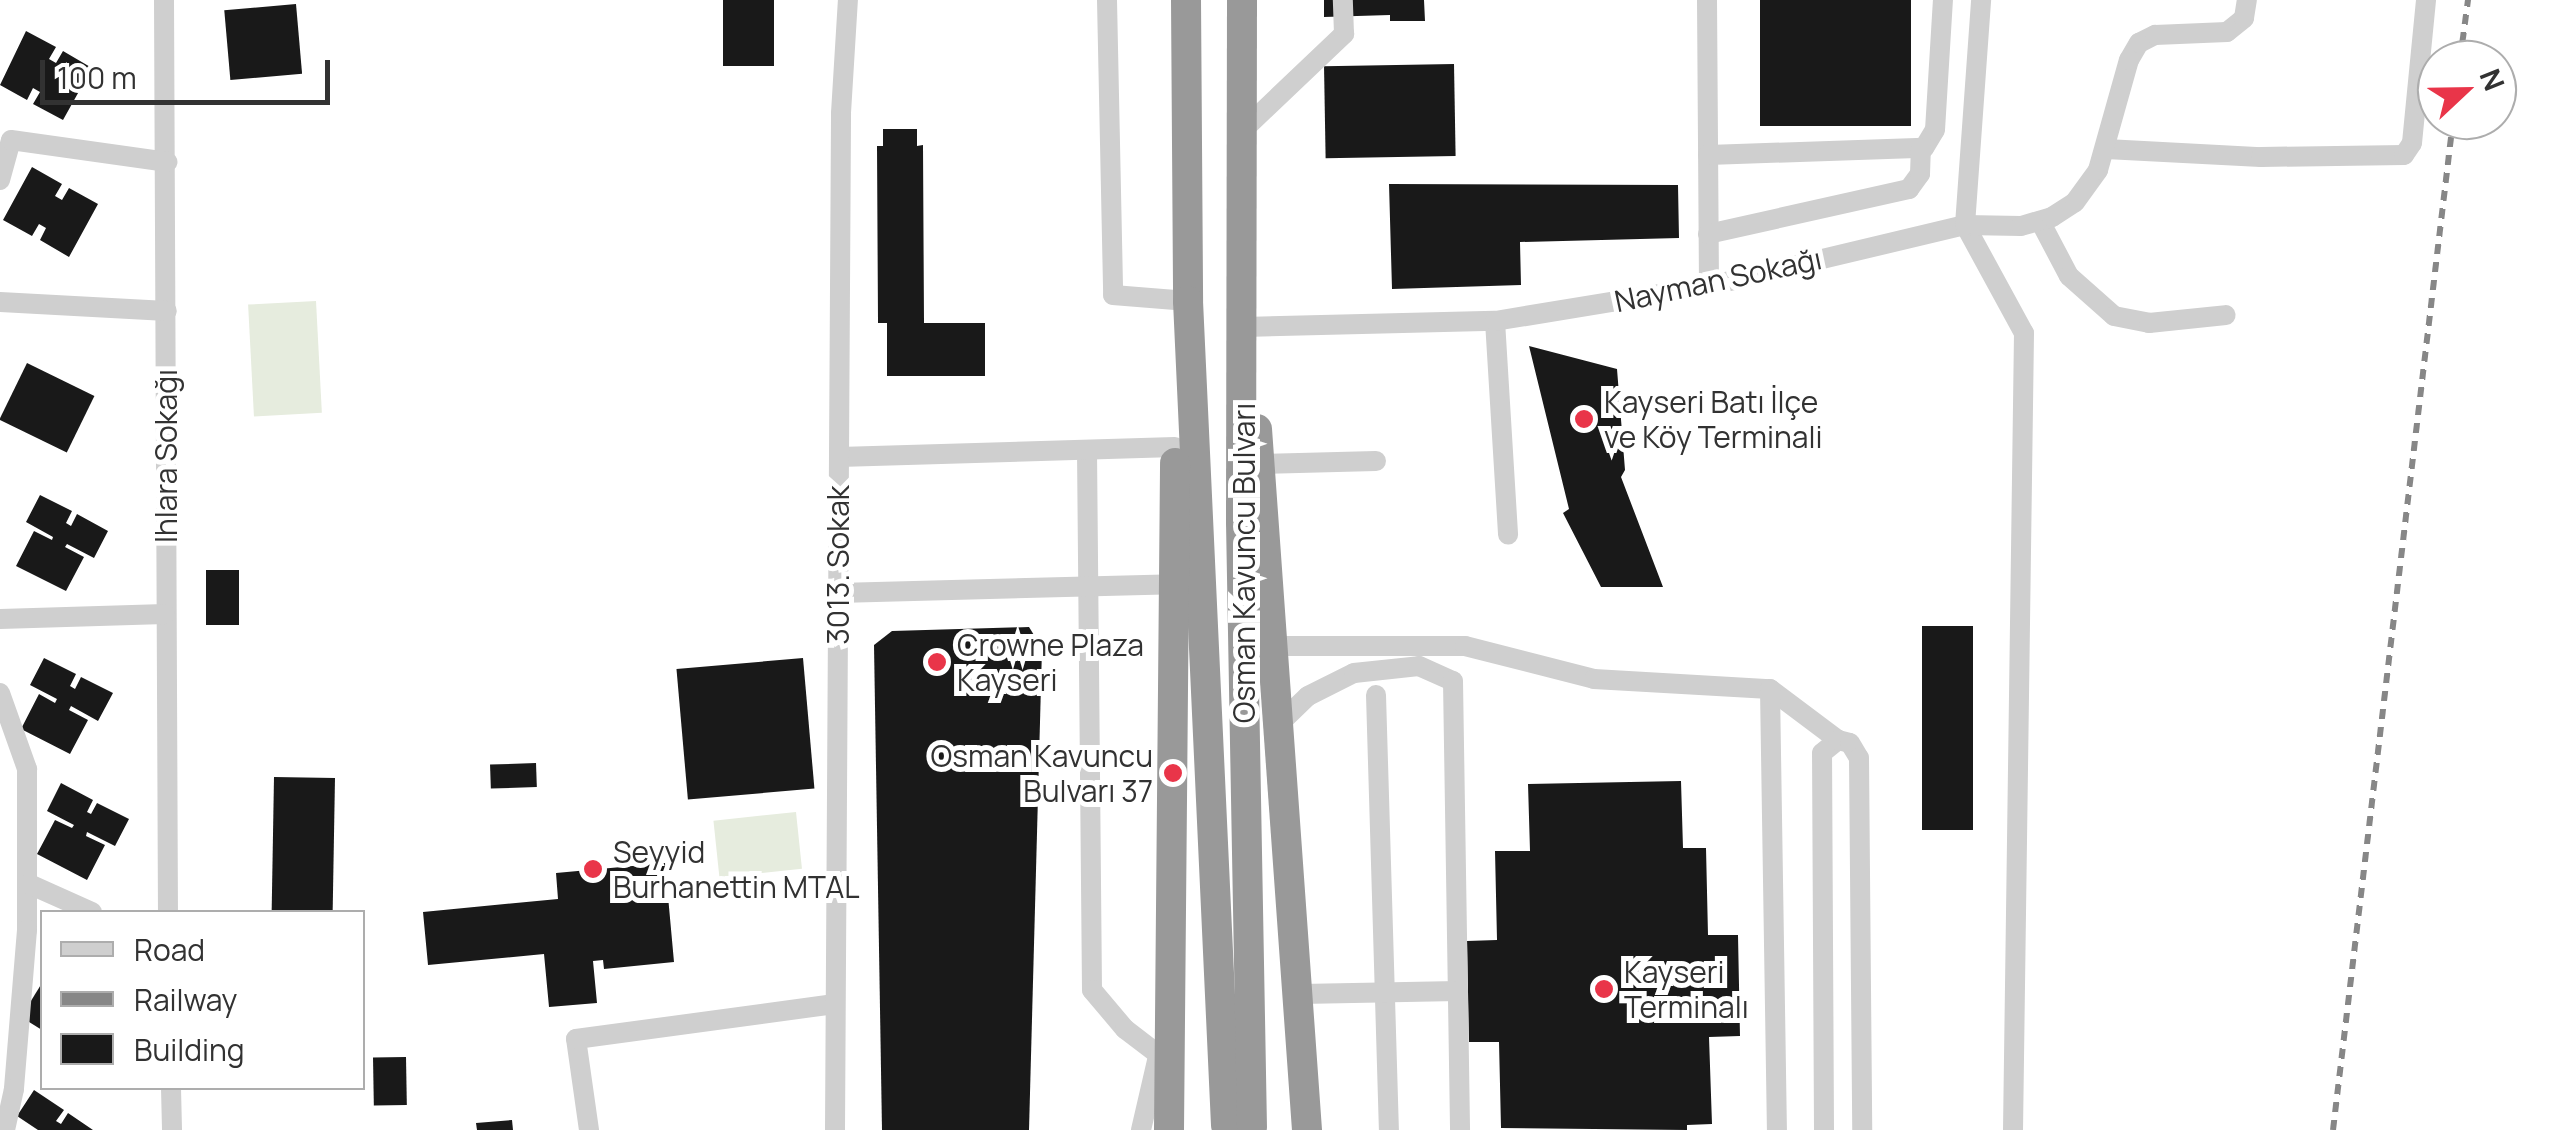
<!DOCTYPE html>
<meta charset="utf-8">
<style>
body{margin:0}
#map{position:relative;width:2557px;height:1130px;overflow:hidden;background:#fff;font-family:Manrope,sans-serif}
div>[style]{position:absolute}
.green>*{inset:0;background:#e6ecde;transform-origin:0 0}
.building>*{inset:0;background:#191919;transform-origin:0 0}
.minor>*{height:20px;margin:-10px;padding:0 10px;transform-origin:10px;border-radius:10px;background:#cfcfcf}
.highway>*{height:30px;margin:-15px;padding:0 15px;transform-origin:15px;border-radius:15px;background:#999}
.rail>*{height:6px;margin-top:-3px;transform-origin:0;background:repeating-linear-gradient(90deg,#878787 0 10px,transparent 0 18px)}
.dots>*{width:28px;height:28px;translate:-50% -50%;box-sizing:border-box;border:5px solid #fff;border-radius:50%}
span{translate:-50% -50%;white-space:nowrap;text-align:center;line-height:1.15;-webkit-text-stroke:10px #fff;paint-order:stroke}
.street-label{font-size:30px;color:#323232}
.poi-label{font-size:30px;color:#323232}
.left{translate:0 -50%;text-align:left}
.right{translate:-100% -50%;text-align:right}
.legend{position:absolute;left:40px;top:910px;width:325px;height:180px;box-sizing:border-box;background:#fff;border:2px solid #adadad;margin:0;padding:12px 18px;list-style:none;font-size:30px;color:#323232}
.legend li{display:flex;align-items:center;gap:20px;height:50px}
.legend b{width:50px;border:2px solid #adadad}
.north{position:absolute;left:2417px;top:40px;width:100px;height:100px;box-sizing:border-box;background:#fff;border:2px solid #adadad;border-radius:50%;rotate:68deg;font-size:28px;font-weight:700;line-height:40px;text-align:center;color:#323232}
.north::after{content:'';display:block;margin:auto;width:35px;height:45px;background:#e93549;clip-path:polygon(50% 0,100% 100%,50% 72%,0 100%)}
.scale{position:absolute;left:40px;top:60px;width:290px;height:45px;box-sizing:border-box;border:5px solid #323232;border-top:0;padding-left:12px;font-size:30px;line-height:35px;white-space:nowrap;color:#323232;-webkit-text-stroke:8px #fff;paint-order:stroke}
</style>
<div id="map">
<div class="green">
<i style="left:316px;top:301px;width:112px;height:68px;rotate:87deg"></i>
<i style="left:796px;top:812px;width:57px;height:83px;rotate:84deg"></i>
</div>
<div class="building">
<i style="left:723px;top:0;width:51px;height:66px"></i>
<i style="clip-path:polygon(1324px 0,1424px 0,1425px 21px,1390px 21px,1390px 15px,1324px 17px)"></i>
<i style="left:1760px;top:0;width:151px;height:126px"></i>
<i style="left:296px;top:4px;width:70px;height:72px;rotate:85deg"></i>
<i style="clip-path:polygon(26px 31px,56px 47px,49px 59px,56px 63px,63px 51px,92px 68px,63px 120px,33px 104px,40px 92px,33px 88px,27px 100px,0 85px)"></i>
<i style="left:1454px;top:64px;width:92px;height:130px;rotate:89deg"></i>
<i style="clip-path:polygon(883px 129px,917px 129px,917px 146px,923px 145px,924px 323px,985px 323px,985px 376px,887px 376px,887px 323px,878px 323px,877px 146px,883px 146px)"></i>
<i style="clip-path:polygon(32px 167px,62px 184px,55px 196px,62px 200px,69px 188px,98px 204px,69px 257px,40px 240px,46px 228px,39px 224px,32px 236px,3px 220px)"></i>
<i style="clip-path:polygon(1389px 184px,1678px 185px,1679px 238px,1520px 242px,1521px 285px,1392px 289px)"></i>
<i style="clip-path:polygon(1529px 346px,1617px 369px,1625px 470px,1621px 477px,1663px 587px,1601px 587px,1563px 513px,1569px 509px)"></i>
<i style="left:27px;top:363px;width:75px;height:63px;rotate:26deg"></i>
<i style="clip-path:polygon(40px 495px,72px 511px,66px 523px,71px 526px,77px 514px,108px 531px,94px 558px,67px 544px,65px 547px,84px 557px,66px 591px,16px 566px,34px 531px,52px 540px,53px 537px,26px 522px)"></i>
<i style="left:206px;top:570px;width:33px;height:55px"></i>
<i style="left:1922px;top:626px;width:51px;height:204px"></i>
<i style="clip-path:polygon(1029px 627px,1042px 648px,1029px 1130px,882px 1130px,874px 645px,892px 631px)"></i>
<i style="clip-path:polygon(44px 658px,76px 674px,70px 686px,75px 689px,81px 677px,113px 693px,98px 721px,71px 706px,69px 710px,88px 720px,70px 754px,21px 729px,39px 694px,55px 703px,57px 699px,30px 685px)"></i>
<i style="left:803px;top:658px;width:131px;height:127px;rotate:85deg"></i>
<i style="left:536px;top:763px;width:24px;height:46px;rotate:88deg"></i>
<i style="left:274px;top:777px;width:61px;height:135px;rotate:1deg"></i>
<i style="clip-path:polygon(1681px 781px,1683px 848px,1706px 848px,1708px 935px,1738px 935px,1740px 1036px,1709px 1037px,1712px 1124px,1687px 1125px,1687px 1130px,1501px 1128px,1499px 1042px,1469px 1042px,1467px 941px,1497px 940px,1495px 851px,1530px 851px,1528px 784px)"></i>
<i style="clip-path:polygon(61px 783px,93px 800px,87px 812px,91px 814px,97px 803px,129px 819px,115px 846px,87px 832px,86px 836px,105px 845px,87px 880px,37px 854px,55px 820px,72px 828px,74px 825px,47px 811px)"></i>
<i style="clip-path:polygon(665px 863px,674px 962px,604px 969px,603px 960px,593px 961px,597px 1003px,549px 1007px,544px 954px,428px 965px,423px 912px,558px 899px,556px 873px)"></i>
<i style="clip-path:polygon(42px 983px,42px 1030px,21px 1017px)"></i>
<i style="left:406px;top:1057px;width:48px;height:33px;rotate:89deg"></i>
<i style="clip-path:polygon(34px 1090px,64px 1110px,56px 1121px,61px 1124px,68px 1113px,93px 1130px,38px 1130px,17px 1116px)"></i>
<i style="clip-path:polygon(512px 1120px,513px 1130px,477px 1130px,476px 1123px)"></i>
</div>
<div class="minor">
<i style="left:164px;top:0;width:912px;rotate:89.75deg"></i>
<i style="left:1107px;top:0;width:295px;rotate:88.8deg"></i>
<i style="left:1113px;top:295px;width:75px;rotate:4.6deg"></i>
<i style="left:1707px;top:0;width:286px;rotate:89.6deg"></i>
<i style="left:1240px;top:133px;width:144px;rotate:-43.6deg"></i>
<i style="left:1344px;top:34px;width:34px;rotate:-92deg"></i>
<i style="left:2106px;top:149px;width:155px;rotate:3deg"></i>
<i style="left:2261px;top:157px;width:143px;rotate:-0.8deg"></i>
<i style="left:2404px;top:155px;width:14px;rotate:-56deg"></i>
<i style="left:2412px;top:143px;width:144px;rotate:-84.4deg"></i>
<i style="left:1708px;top:155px;width:216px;rotate:-1.9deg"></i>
<i style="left:1924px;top:148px;width:21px;rotate:-59deg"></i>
<i style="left:1935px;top:130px;width:130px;rotate:-86.5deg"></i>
<i style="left:0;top:180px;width:41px;rotate:-74.6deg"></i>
<i style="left:11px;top:140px;width:158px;rotate:8deg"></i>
<i style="left:2040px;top:221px;width:62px;rotate:62.2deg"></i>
<i style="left:2069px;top:276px;width:60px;rotate:41.6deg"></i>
<i style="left:2114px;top:316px;width:36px;rotate:11deg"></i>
<i style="left:2149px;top:323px;width:77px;rotate:-5.9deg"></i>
<i style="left:1965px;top:225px;width:123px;rotate:61.4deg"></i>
<i style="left:2024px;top:333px;width:797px;rotate:90.79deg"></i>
<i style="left:1965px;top:225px;width:56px;rotate:1deg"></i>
<i style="left:2021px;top:226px;width:32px;rotate:-16deg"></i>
<i style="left:2052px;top:217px;width:27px;rotate:-33deg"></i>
<i style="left:2075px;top:202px;width:39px;rotate:-54deg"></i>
<i style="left:2098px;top:170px;width:114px;rotate:-74.3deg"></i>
<i style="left:2129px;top:60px;width:20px;rotate:-60deg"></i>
<i style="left:2139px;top:43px;width:18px;rotate:-27deg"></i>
<i style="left:2155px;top:35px;width:72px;rotate:-2.4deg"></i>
<i style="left:2227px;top:32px;width:22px;rotate:-39deg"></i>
<i style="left:2244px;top:18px;width:18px;rotate:-81deg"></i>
<i style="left:1708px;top:234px;width:206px;rotate:-12.6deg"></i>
<i style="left:1909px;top:189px;width:19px;rotate:-54deg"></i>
<i style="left:1920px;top:174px;width:26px;rotate:-88deg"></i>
<i style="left:0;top:302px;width:167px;rotate:3.1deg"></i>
<i style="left:1495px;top:321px;width:214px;rotate:86.5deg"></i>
<i style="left:1244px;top:327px;width:251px;rotate:-1.4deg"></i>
<i style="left:1495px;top:321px;width:217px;rotate:-9.3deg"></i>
<i style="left:1709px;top:286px;width:263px;rotate:-13.4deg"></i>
<i style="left:1965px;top:225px;width:226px;rotate:-85.9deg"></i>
<i style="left:1087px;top:450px;width:540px;rotate:89.47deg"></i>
<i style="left:1092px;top:990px;width:51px;rotate:49.8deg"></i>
<i style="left:1125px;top:1029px;width:43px;rotate:37.4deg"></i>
<i style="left:839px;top:457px;width:336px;rotate:-1.7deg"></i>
<i style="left:1262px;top:464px;width:114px;rotate:-1.5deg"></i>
<i style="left:838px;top:593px;width:336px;rotate:-1.5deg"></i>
<i style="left:0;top:619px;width:165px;rotate:-1.7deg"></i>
<i style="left:1275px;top:646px;width:190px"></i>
<i style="left:1465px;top:646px;width:133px;rotate:14.3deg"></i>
<i style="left:1594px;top:679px;width:176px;rotate:3.3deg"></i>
<i style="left:1770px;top:689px;width:85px;rotate:36.9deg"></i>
<i style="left:1770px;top:689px;width:441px;rotate:89.1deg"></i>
<i style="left:0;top:693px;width:81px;rotate:70.4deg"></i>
<i style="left:27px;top:769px;width:161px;rotate:90deg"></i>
<i style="left:27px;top:930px;width:160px;rotate:94.7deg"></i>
<i style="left:14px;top:1089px;width:42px;rotate:102.4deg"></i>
<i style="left:1376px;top:695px;width:435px;rotate:88.3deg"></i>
<i style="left:1281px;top:722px;width:37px;rotate:-44deg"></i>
<i style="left:1308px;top:696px;width:51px;rotate:-26.6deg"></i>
<i style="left:1354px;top:673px;width:65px;rotate:-6.1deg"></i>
<i style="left:1419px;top:666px;width:37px;rotate:24deg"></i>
<i style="left:1453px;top:681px;width:449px;rotate:89.1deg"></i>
<i style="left:29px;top:884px;width:69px;rotate:24deg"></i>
<i style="left:1301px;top:994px;width:157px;rotate:-1.1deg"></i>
<i style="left:171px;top:1088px;width:42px;rotate:88.6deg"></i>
<i style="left:589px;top:1130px;width:92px;rotate:-98.1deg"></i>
<i style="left:576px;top:1039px;width:261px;rotate:-7.7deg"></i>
<i style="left:835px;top:1130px;width:1017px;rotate:-89.66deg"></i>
<i style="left:841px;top:113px;width:113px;rotate:-86.5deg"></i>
<i style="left:1141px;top:1130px;width:84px;rotate:-77deg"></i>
<i style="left:1824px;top:1130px;width:377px;rotate:-90.3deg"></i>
<i style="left:1822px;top:753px;width:21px;rotate:-39deg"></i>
<i style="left:1838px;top:740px;width:12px;rotate:14deg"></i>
<i style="left:1850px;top:743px;width:17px;rotate:59deg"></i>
<i style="left:1859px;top:758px;width:372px;rotate:89.5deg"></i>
</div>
<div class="highway">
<i style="left:1186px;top:0;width:301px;rotate:89.6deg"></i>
<i style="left:1188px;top:301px;width:825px;rotate:87.36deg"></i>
<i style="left:1242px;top:0;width:522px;rotate:90.11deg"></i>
<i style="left:1241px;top:522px;width:605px;rotate:88.96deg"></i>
<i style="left:1257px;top:429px;width:703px;rotate:85.92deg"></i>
<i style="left:1169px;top:1130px;width:667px;rotate:-89.48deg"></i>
</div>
<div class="rail">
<i style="left:2460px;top:60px;width:61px;rotate:-82.4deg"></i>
<i style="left:2333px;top:1130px;width:1017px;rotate:-83.22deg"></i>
</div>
<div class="dots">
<i style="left:1584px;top:419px;background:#e93549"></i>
<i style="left:937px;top:662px;background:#e93549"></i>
<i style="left:1173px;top:773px;background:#e93549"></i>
<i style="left:593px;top:869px;background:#e93549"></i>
<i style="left:1604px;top:989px;background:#e93549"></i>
</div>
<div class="street-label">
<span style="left:1718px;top:280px;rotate:-12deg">Nayman Sokağı</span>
<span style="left:166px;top:456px;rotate:-90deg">Ihlara Sokağı</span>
<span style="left:1244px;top:563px;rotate:-90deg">Osman Kavuncu Bulvarı</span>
<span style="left:838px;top:565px;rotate:-90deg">3013. Sokak</span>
</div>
<div class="poi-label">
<span class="left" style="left:1604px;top:419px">Kayseri Batı İlçe<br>ve Köy Terminali</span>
<span class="left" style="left:957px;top:662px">Crowne Plaza<br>Kayseri</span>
<span class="right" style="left:1153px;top:773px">Osman Kavuncu<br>Bulvarı 37</span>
<span class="left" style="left:613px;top:869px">Seyyid<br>Burhanettin MTAL</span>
<span class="left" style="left:1624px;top:989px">Kayseri<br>Terminalı</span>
</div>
<ul class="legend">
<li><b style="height:12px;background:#cfcfcf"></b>Road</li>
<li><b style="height:12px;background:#878787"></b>Railway</li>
<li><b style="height:28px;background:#191919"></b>Building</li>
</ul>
<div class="north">N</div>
<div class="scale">100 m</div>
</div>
